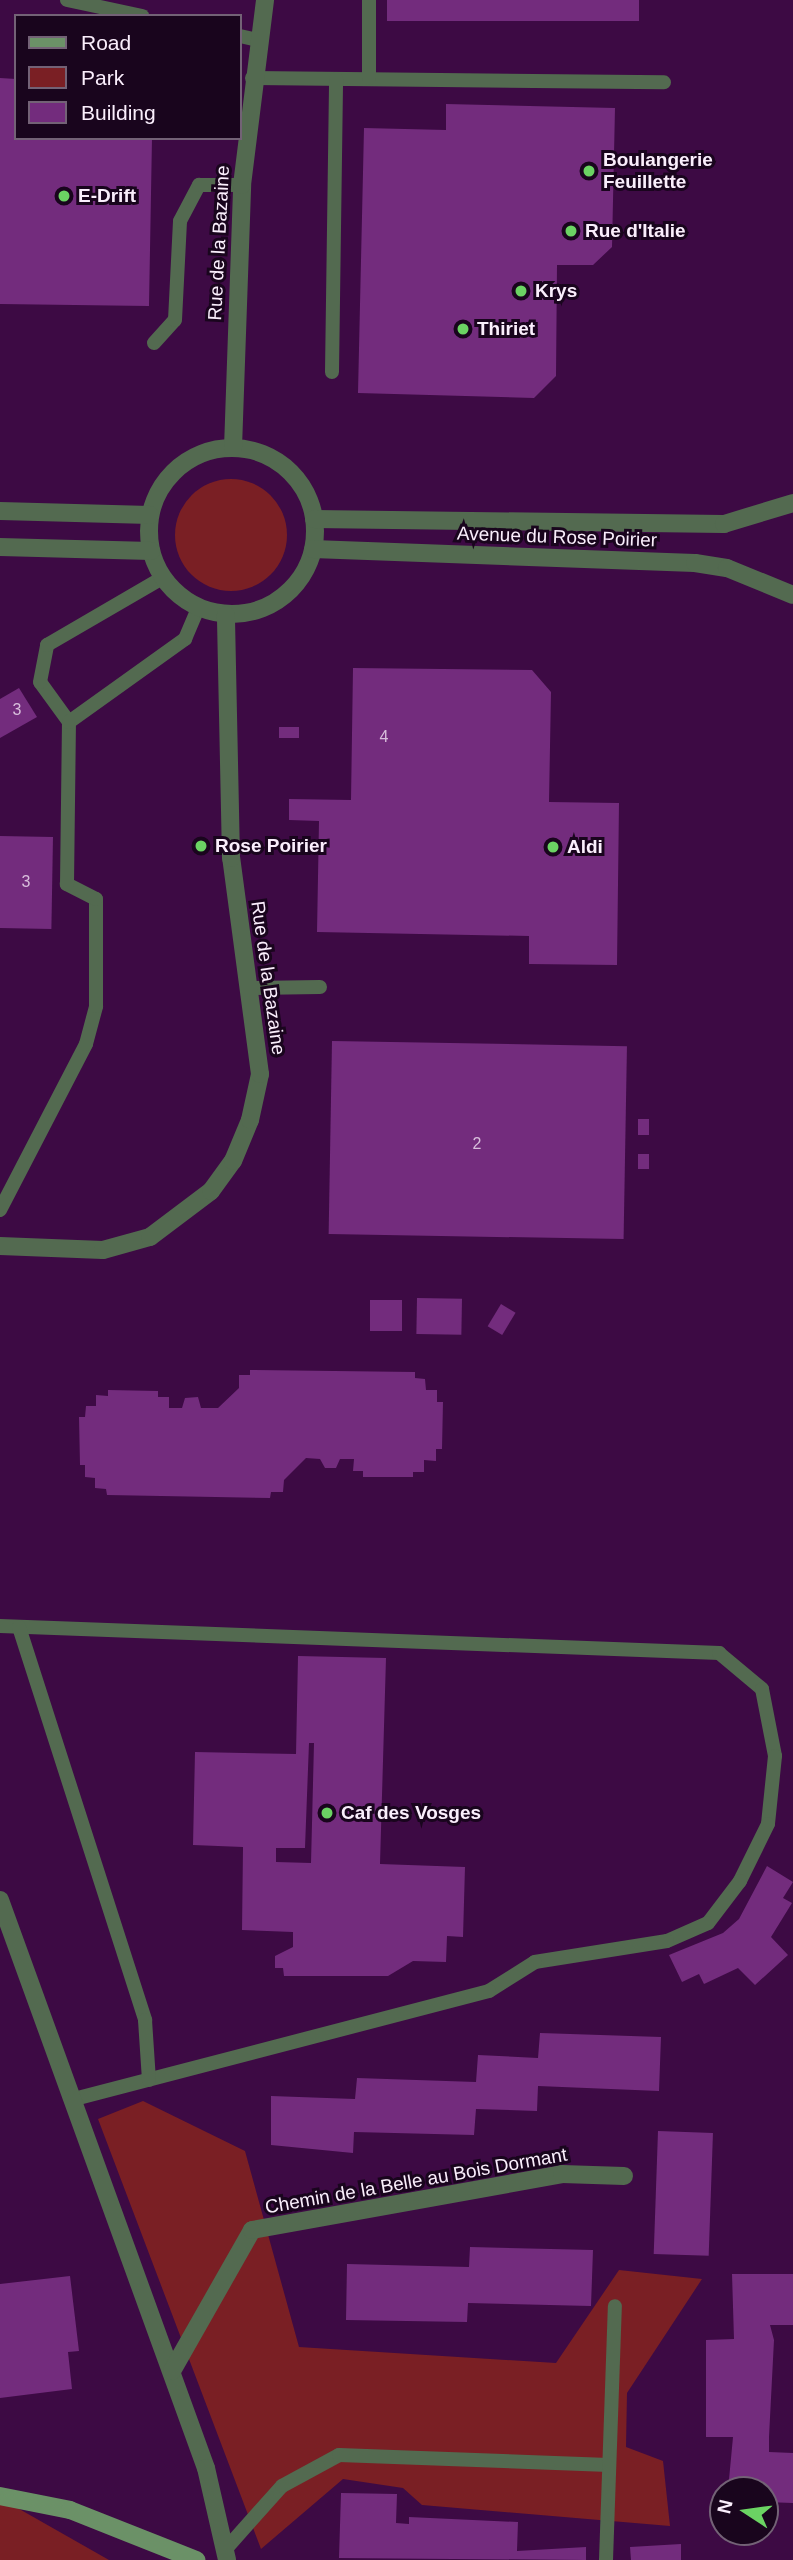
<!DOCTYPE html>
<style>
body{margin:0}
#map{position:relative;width:793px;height:2560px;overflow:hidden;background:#3d0a44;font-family:Helvetica,sans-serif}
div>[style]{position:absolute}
.green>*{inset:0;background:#7a1f24}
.round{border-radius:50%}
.building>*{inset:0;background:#732c7d;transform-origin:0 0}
.lane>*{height:14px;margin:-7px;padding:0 7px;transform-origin:7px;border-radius:7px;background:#536a50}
.street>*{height:18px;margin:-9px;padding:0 9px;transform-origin:9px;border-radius:9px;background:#536a50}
.street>.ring{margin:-9px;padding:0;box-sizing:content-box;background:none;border:18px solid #536a50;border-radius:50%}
.secondary>*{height:18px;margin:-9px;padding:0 9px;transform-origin:9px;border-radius:9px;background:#6b9167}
.dots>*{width:19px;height:19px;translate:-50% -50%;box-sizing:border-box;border:4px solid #19051d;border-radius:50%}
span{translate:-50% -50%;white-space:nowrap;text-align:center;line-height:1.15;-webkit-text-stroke:6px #19051d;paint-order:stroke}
.number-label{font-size:16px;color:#d8bedc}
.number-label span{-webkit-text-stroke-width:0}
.poi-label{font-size:19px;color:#faeefc;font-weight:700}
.left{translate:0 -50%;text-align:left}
.street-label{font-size:19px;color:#faeefc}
.legend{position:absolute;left:14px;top:14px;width:228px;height:126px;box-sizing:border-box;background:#19051d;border:2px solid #736276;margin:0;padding:9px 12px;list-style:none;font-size:21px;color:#faeefc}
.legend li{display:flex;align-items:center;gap:14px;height:35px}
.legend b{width:35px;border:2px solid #736276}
.north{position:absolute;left:709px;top:2476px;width:70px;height:70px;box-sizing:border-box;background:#19051d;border:2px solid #736276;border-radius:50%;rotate:283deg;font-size:19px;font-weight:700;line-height:28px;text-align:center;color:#faeefc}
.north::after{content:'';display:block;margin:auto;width:24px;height:32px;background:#6bd363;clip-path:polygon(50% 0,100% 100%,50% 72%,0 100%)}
</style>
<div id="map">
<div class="green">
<i class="round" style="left:175px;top:479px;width:112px;height:112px"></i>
<i style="clip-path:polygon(143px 2101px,245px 2151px,299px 2347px,556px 2363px,619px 2270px,702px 2279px,627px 2393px,626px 2447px,663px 2461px,670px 2526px,422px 2505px,403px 2488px,343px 2479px,261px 2549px,98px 2119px)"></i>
<i style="clip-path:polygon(0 2504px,14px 2506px,109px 2560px,0 2560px)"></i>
</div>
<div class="building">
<i style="left:387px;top:0;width:252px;height:21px"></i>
<i style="clip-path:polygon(0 78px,16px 79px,16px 138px,152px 138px,149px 306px,0 304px)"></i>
<i style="clip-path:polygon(446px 104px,615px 108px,612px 247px,593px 265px,557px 265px,556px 376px,534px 398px,358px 393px,364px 128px,446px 130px)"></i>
<i style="clip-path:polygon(353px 668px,532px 670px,551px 692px,549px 802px,619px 803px,617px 965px,529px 964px,529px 936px,317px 932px,319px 821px,289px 820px,289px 799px,351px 800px)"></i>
<i style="clip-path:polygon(19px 688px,37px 717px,0 738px,0 699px)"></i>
<i style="left:299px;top:727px;width:11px;height:20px;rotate:90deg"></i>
<i style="left:0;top:836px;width:53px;height:92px;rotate:1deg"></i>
<i style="left:332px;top:1041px;width:295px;height:193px;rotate:1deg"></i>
<i style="left:638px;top:1119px;width:11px;height:16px"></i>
<i style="left:638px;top:1154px;width:11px;height:15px"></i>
<i style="left:417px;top:1298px;width:45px;height:36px;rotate:1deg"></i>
<i style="left:370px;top:1300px;width:32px;height:31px"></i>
<i style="left:501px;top:1304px;width:17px;height:26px;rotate:31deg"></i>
<i style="clip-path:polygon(250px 1370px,415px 1372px,415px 1378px,425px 1379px,426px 1390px,437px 1390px,437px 1402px,443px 1402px,442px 1449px,436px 1449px,436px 1461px,424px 1460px,424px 1472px,413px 1472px,413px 1477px,363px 1477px,363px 1471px,353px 1471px,354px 1459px,340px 1459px,336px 1468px,325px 1468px,320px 1459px,306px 1458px,284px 1480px,283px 1492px,271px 1492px,270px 1498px,107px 1495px,106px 1489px,95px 1488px,95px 1478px,85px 1477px,85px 1465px,80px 1465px,79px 1417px,85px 1417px,86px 1406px,96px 1406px,96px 1395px,108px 1396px,108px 1390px,158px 1391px,158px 1397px,169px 1397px,169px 1408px,182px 1408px,185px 1398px,198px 1397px,201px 1408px,218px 1408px,239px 1388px,239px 1375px,250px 1375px)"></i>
<i style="clip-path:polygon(evenodd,298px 1656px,386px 1658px,380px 1864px,465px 1867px,463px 1937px,447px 1936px,446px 1962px,413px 1961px,388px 1976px,284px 1976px,283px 1968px,275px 1968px,275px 1956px,293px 1947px,293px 1932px,242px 1930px,243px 1847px,193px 1845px,195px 1752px,296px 1754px,298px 1656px,309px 1743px,314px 1743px,311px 1863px,276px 1862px,276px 1848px,305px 1848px,309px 1743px)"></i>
<i style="clip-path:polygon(767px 1866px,793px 1882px,783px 1898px,792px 1903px,771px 1937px,788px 1955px,755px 1985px,738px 1968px,704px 1984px,699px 1974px,682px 1982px,669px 1955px,723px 1933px,739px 1919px)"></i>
<i style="clip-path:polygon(540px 2033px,661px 2037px,659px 2091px,538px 2086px,537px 2111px,476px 2109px,474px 2135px,354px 2132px,353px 2153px,271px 2145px,271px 2096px,355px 2099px,357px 2078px,476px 2082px,478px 2055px,538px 2058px)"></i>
<i style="left:658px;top:2131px;width:55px;height:123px;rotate:2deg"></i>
<i style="clip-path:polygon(470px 2247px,593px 2250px,591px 2306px,468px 2303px,467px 2322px,346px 2320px,347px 2264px,469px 2267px)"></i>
<i style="clip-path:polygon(732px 2274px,793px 2274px,793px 2325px,770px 2325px,774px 2340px,769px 2437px,769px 2452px,793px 2453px,793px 2503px,765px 2502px,765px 2490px,728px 2490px,733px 2437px,706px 2437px,706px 2340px,734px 2339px)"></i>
<i style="clip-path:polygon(70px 2276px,79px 2351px,68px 2352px,72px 2389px,0 2398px,0 2284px)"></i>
<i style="clip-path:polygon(341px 2493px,397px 2494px,396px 2523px,409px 2524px,409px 2517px,518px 2522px,517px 2551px,586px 2547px,586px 2560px,339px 2558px)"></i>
<i style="clip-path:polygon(681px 2544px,681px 2560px,631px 2560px,630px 2547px)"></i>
</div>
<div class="lane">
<i style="left:67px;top:0;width:77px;rotate:12deg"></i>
<i style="left:240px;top:36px;width:18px;rotate:13deg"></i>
<i style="left:252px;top:78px;width:412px;rotate:0.6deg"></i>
<i style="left:369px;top:78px;width:78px;rotate:-90deg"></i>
<i style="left:154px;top:343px;width:31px;rotate:-48deg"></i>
<i style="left:175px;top:320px;width:99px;rotate:-87.1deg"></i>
<i style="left:180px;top:221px;width:41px;rotate:-62.2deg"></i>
<i style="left:199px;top:185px;width:43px"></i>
<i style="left:332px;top:372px;width:293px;rotate:-89.2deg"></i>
<i style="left:69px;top:722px;width:49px;rotate:-125.9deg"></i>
<i style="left:40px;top:682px;width:38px;rotate:-79deg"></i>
<i style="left:47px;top:645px;width:133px;rotate:-30.2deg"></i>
<i style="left:251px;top:988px;width:69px;rotate:-0.8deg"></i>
<i style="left:0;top:1210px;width:187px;rotate:-62.6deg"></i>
<i style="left:86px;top:1044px;width:39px;rotate:-75deg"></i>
<i style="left:96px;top:1006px;width:107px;rotate:-90deg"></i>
<i style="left:96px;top:899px;width:33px;rotate:-153deg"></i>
<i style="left:67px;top:884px;width:162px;rotate:-89.3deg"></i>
<i style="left:69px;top:722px;width:143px;rotate:-35.6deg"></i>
<i style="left:185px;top:639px;width:34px;rotate:-67deg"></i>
<i style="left:0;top:1626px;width:720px;rotate:2.15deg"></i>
<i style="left:719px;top:1653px;width:56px;rotate:39.9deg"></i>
<i style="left:762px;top:1689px;width:68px;rotate:79deg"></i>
<i style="left:775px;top:1756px;width:68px;rotate:95.9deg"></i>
<i style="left:768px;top:1824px;width:64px;rotate:116.2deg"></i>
<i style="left:740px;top:1881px;width:53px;rotate:127.3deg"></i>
<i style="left:708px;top:1923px;width:45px;rotate:156.3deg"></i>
<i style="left:667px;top:1941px;width:134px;rotate:171deg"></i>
<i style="left:535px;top:1962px;width:54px;rotate:147.8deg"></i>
<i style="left:489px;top:1991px;width:430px;rotate:165.4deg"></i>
<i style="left:19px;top:1627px;width:413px;rotate:72.2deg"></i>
<i style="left:145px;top:2020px;width:60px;rotate:86.2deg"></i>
<i style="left:224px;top:2551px;width:87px;rotate:-48.3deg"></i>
<i style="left:282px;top:2486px;width:65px;rotate:-28.5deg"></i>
<i style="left:339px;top:2455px;width:270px;rotate:2.1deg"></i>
<i style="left:606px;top:2560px;width:254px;rotate:-88deg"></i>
</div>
<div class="street">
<i class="ring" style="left:149px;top:448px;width:148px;height:148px"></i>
<i style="left:233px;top:448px;width:263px;rotate:-88deg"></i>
<i style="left:242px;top:185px;width:186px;rotate:-82.9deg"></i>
<i style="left:0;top:511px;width:150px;rotate:1.5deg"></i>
<i style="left:314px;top:519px;width:410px;rotate:0.7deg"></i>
<i style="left:724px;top:524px;width:72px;rotate:-16.9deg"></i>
<i style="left:0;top:547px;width:151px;rotate:1.5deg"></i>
<i style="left:313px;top:549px;width:382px;rotate:2.1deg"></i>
<i style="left:695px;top:563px;width:32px;rotate:9deg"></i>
<i style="left:727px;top:568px;width:71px;rotate:22.2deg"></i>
<i style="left:0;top:1246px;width:103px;rotate:2.2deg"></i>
<i style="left:103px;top:1250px;width:49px;rotate:-15.5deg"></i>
<i style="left:150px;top:1237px;width:76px;rotate:-37deg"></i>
<i style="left:211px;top:1191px;width:37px;rotate:-54deg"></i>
<i style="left:233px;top:1161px;width:44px;rotate:-67.5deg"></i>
<i style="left:250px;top:1120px;width:47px;rotate:-77.7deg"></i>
<i style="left:260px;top:1074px;width:218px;rotate:-97.6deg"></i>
<i style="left:231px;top:858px;width:243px;rotate:-91.2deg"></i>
<i style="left:0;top:1900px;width:604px;rotate:70.07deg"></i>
<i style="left:206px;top:2468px;width:94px;rotate:77.1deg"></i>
<i style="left:172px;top:2371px;width:162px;rotate:-60.4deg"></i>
<i style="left:252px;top:2230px;width:315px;rotate:-10.2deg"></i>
<i style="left:562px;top:2174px;width:62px;rotate:1.8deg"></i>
</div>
<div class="secondary">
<i style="left:0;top:2496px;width:71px;rotate:11.3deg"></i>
<i style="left:70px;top:2510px;width:136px;rotate:21.6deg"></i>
</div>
<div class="dots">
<i style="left:589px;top:171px;background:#6bd363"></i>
<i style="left:64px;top:196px;background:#6bd363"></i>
<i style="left:571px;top:231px;background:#6bd363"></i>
<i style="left:521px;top:291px;background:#6bd363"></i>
<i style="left:463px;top:329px;background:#6bd363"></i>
<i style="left:201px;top:846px;background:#6bd363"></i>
<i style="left:553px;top:847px;background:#6bd363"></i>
<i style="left:327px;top:1813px;background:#6bd363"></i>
</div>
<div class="number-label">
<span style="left:17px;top:710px">3</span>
<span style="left:384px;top:737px">4</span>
<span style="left:26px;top:882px">3</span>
<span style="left:477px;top:1144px">2</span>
</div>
<div class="poi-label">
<span class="left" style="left:603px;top:171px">Boulangerie<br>Feuillette</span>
<span class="left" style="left:78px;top:196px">E-Drift</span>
<span class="left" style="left:585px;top:231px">Rue d'Italie</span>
<span class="left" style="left:535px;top:291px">Krys</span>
<span class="left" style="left:477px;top:329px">Thiriet</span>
<span class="left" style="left:215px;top:846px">Rose Poirier</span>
<span class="left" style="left:567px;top:847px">Aldi</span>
<span class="left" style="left:341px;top:1813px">Caf des Vosges</span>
</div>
<div class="street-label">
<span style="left:219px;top:243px;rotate:-87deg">Rue de la Bazaine</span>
<span style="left:557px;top:537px;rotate:2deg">Avenue du Rose Poirier</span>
<span style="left:268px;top:978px;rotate:82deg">Rue de la Bazaine</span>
<span style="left:416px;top:2181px;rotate:-10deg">Chemin de la Belle au Bois Dormant</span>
</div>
<ul class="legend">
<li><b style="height:9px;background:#6b9167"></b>Road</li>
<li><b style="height:19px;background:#7a1f24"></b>Park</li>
<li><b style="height:19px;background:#732c7d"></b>Building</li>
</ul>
<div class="north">N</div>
</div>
